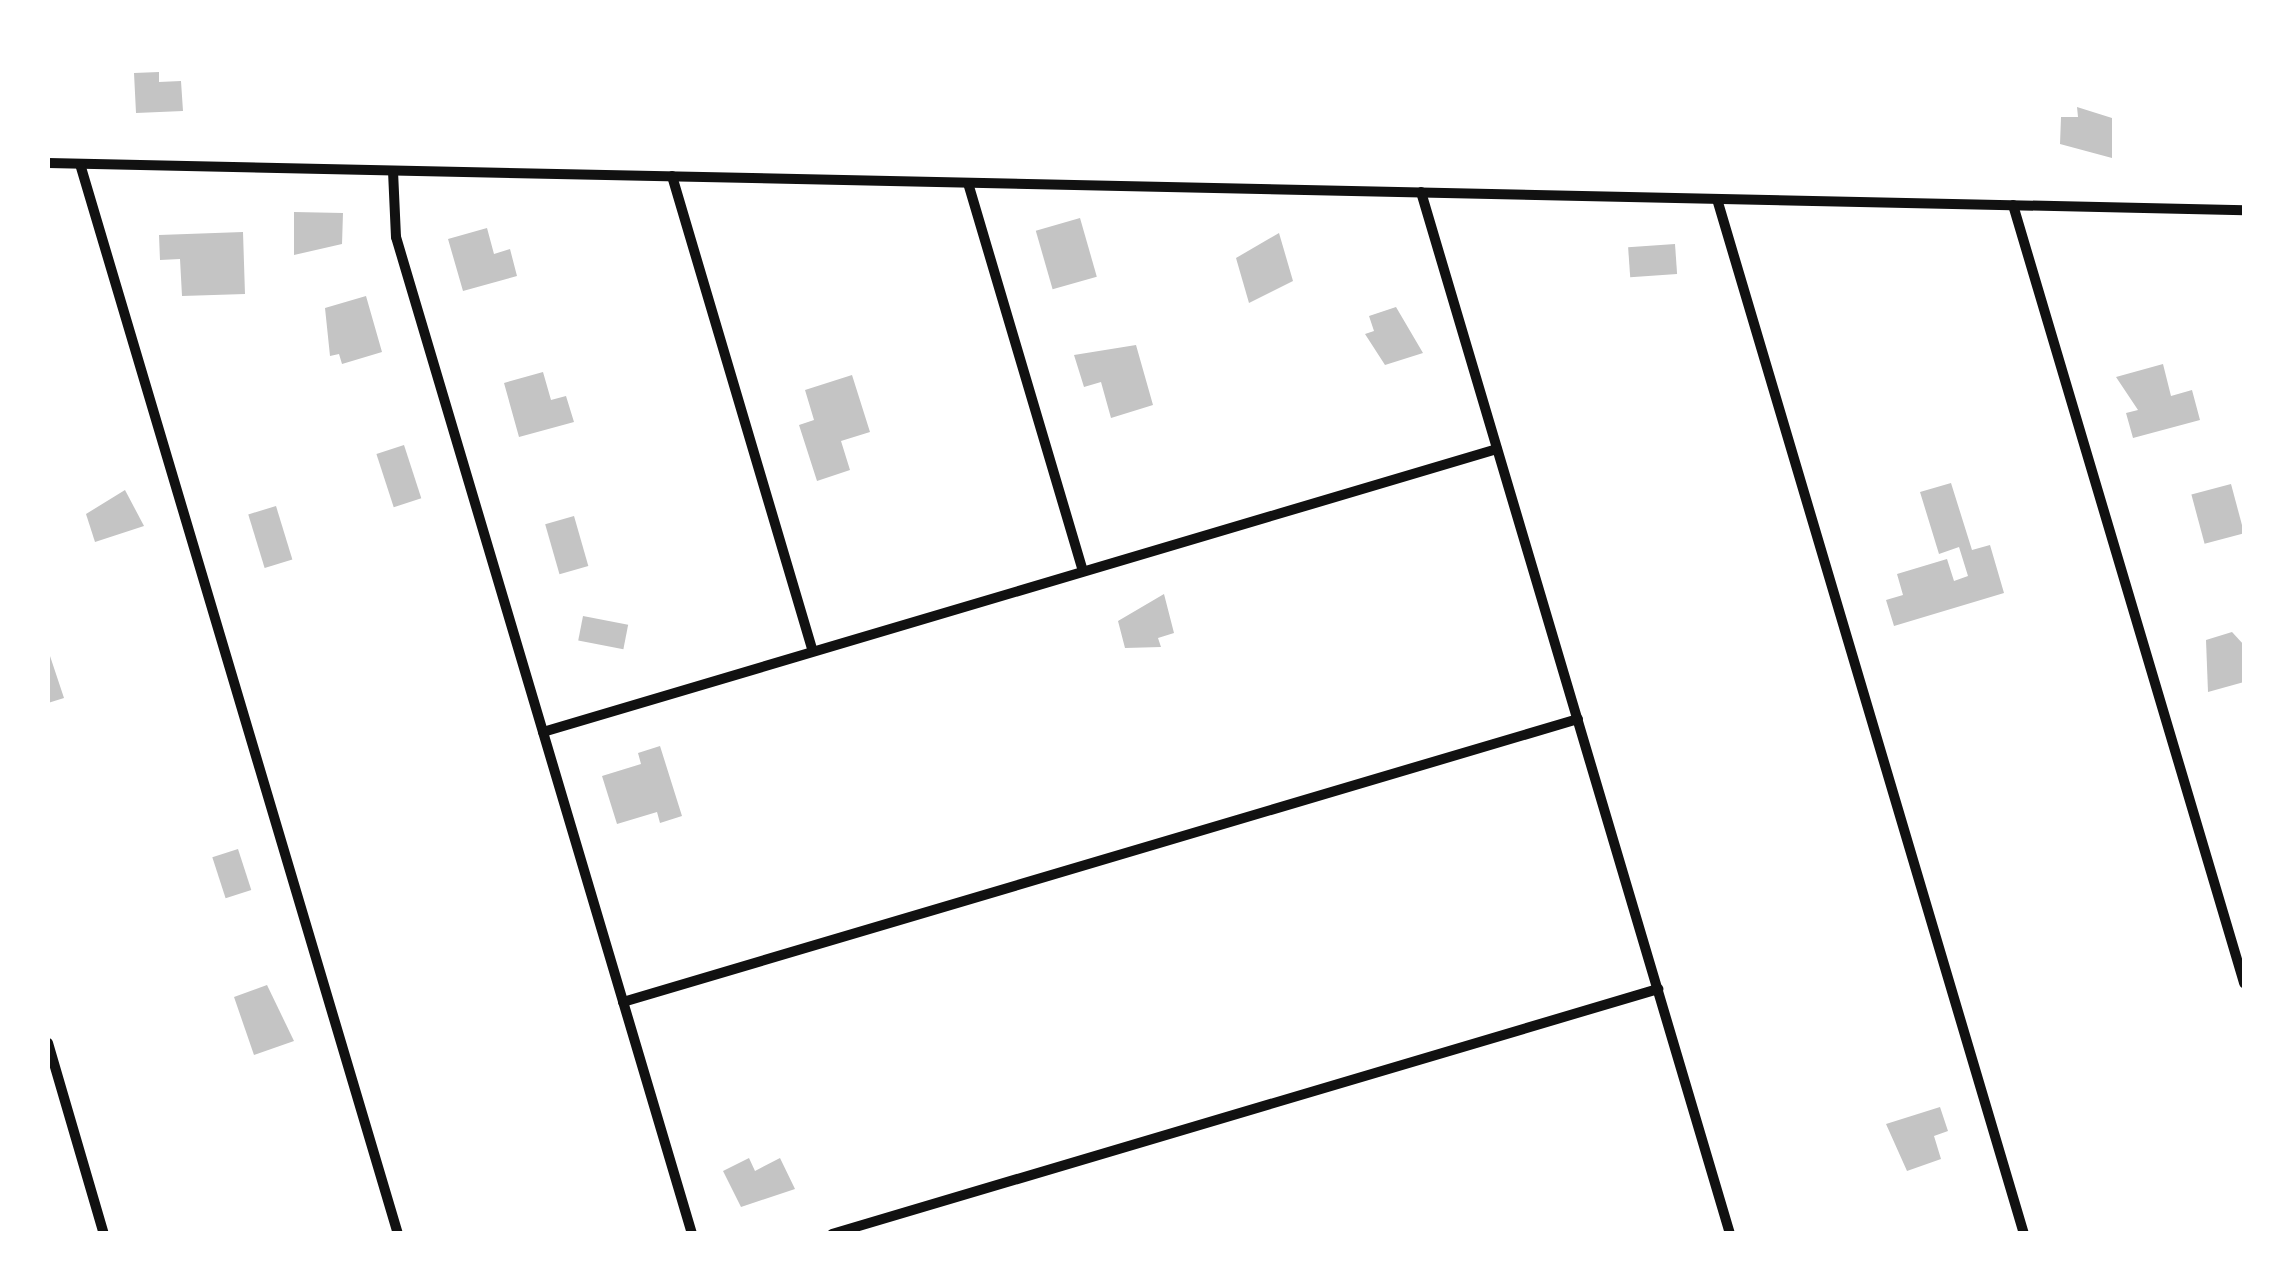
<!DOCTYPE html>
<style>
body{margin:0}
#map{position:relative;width:2292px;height:1281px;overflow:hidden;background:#fff;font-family:Raleway,sans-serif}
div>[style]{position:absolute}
.building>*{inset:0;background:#c4c4c4;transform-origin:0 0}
.minor>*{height:10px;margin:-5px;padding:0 5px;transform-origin:5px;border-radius:5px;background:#111}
span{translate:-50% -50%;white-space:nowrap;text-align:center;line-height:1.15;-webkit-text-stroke:9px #fff;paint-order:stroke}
.frame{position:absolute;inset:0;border:50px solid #fff;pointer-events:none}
</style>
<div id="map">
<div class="building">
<i style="clip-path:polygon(159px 72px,159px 82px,181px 81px,183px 111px,136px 113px,134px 73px)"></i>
<i style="clip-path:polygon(2077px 107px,2112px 118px,2112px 158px,2060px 144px,2061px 117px,2078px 117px)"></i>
<i style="clip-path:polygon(294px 212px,343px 213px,342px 244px,294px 255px)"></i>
<i style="left:1080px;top:218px;width:61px;height:46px;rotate:74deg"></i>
<i style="clip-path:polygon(487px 228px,494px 254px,510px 249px,517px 276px,463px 291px,448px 239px)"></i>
<i style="clip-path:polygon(243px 232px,245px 294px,182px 296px,180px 259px,160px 260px,159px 235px)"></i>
<i style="clip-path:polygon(1279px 233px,1293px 281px,1249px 303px,1236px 258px)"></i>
<i style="left:1675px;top:244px;width:30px;height:47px;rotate:86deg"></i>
<i style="clip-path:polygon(366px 296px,382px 352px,342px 364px,339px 354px,330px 356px,325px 308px)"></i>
<i style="clip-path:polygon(1396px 307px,1423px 353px,1385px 365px,1365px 334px,1374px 331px,1369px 316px)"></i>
<i style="clip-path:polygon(1136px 345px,1153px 405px,1111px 418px,1101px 382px,1084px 387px,1074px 355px)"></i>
<i style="clip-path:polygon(2163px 364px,2171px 396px,2192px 390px,2200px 420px,2133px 438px,2126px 413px,2138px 410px,2116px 377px)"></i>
<i style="clip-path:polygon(543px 372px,551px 400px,566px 396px,574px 422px,519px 437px,504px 383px)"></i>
<i style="clip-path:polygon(852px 375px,870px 432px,841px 441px,850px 470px,817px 481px,799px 425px,814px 420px,805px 390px)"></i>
<i style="left:404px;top:445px;width:56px;height:29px;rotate:72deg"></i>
<i style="clip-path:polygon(1951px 483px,1972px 550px,1990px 545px,2004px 593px,1894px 626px,1886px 600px,1903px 595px,1897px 574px,1947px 559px,1954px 581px,1968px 576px,1959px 547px,1939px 554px,1920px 492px)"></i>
<i style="left:2231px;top:484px;width:51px;height:41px;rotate:75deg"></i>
<i style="clip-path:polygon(125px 490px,144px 526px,95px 542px,86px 514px)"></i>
<i style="left:276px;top:506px;width:56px;height:29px;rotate:73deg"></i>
<i style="left:574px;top:516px;width:52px;height:30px;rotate:74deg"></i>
<i style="clip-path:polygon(1164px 594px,1174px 633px,1158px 638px,1161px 647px,1125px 648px,1118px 621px)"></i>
<i style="left:583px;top:616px;width:46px;height:25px;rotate:11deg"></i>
<i style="clip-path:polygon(2232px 632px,2244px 645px,2244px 682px,2208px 692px,2206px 640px)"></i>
<i style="clip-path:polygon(48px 650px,64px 698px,48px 703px)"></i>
<i style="clip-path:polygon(660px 746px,682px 816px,660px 823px,657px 812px,617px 824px,602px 776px,641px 764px,638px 753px)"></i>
<i style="left:238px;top:849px;width:43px;height:27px;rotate:72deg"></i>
<i style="clip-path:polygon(267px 985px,294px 1041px,254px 1055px,234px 997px)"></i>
<i style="clip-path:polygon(1940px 1107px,1948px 1131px,1934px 1136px,1941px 1159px,1907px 1171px,1886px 1124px)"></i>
<i style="clip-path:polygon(749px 1158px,755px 1171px,780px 1158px,795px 1189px,741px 1207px,723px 1171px)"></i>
</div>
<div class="minor">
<i style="left:48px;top:163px;width:2197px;rotate:1.23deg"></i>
<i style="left:80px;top:164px;width:1116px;rotate:73.45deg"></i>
<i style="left:393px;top:171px;width:66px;rotate:87.4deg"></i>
<i style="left:396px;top:237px;width:1040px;rotate:73.46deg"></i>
<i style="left:672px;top:176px;width:495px;rotate:73.5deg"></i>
<i style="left:968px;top:183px;width:405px;rotate:73.5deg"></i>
<i style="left:1421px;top:192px;width:1087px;rotate:73.48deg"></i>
<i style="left:1717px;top:199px;width:1080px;rotate:73.48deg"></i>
<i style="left:2013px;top:205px;width:812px;rotate:73.46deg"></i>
<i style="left:543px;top:732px;width:995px;rotate:-16.52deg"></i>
<i style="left:623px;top:1002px;width:996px;rotate:-16.51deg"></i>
<i style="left:48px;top:1043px;width:199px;rotate:73.7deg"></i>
<i style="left:832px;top:1234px;width:862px;rotate:-16.52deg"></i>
</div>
<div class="frame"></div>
</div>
